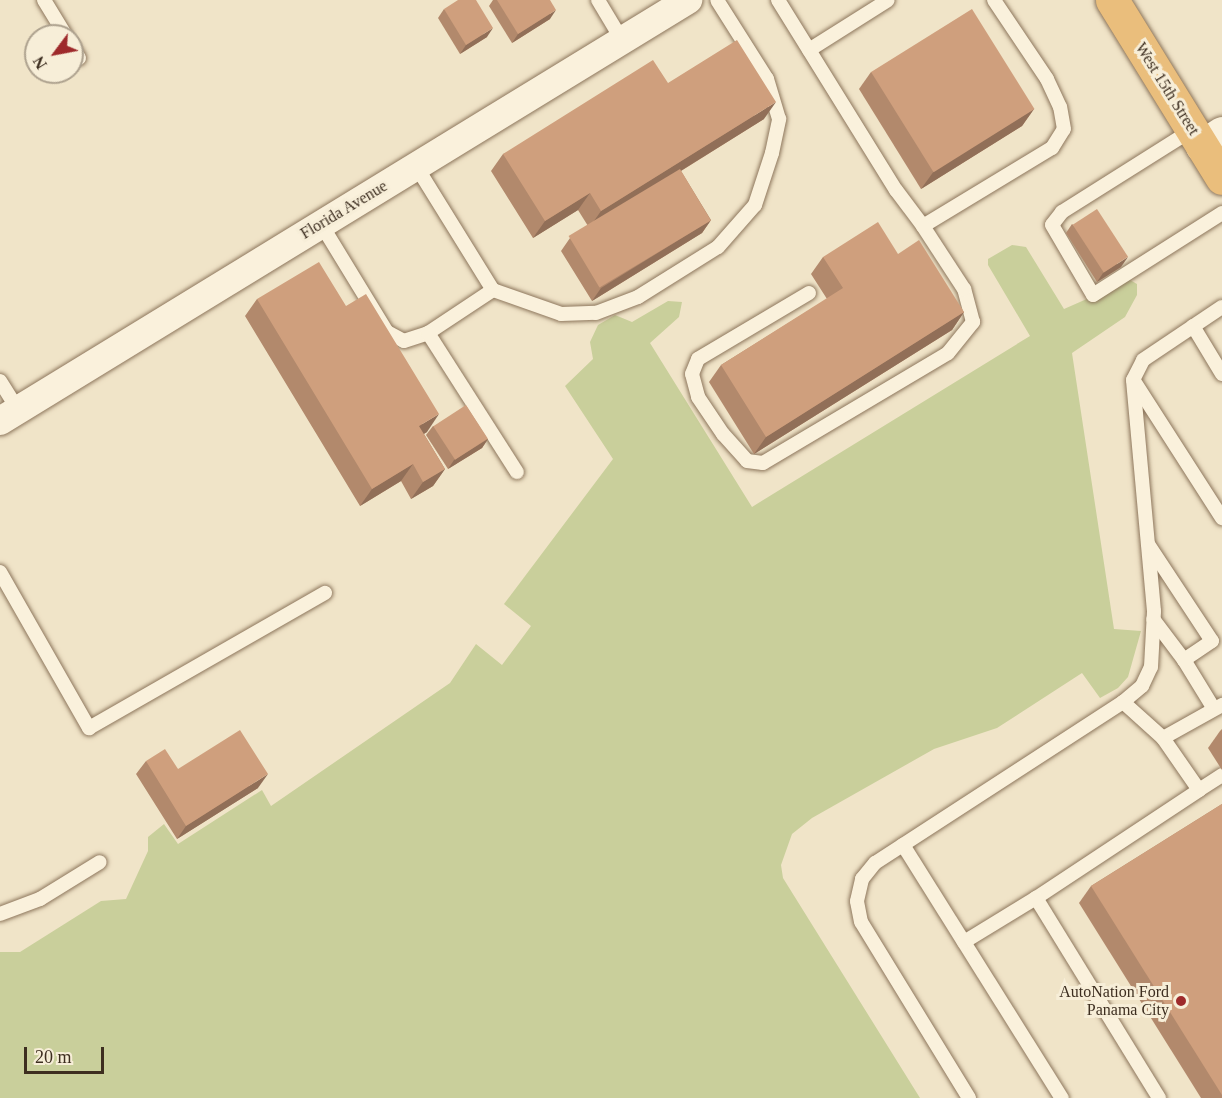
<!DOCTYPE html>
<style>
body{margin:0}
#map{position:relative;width:1222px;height:1098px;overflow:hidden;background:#f0e4c8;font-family:Georgia,serif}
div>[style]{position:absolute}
.green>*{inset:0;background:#c9cf9b}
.roads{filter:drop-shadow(0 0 2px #8d765c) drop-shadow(0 0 2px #8d765c)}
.service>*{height:14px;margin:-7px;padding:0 7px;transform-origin:7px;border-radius:7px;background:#faf1dc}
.minor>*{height:28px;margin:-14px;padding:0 14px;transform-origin:14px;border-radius:14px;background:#faf1dc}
.tertiary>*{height:33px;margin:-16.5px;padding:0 16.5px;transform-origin:16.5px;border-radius:16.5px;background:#faf1dc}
.trunk>*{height:33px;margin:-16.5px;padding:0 16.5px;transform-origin:16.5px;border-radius:16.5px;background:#eabe7c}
.wall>*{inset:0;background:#b2896c}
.shaded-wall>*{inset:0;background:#916f58}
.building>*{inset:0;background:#cf9f7d;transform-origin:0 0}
.dots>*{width:16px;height:16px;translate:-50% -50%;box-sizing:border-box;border:3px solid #f7eed8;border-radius:50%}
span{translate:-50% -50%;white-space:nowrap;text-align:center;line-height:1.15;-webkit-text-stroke:6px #f7eed8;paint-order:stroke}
.street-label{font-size:16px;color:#3d2e20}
.poi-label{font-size:16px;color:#3d2e20}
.right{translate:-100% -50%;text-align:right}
.north{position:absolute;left:24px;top:24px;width:60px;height:60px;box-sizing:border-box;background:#f7eed8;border:2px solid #ada18e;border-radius:50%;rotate:238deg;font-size:16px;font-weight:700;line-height:24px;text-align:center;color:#3d2e20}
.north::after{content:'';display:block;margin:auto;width:21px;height:27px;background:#9e2a2b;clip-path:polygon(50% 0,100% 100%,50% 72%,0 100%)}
.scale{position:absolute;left:24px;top:1047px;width:80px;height:27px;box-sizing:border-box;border:3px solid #3d2e20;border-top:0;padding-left:8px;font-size:18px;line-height:21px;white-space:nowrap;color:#3d2e20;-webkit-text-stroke:4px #f7eed8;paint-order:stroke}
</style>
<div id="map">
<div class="green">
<i style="clip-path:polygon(1012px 245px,1026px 247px,1064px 309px,1130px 280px,1137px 284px,1137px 295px,1125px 317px,1072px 353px,1114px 629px,1141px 631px,1128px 677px,1118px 688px,1100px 698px,1082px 673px,997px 728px,934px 749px,812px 818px,792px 834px,781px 865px,783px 878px,920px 1098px,0 1098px,0 952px,20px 952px,101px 901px,126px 899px,148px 851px,148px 837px,164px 824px,178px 844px,262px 790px,271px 806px,450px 683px,476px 644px,502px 665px,531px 626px,504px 604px,613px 459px,565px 386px,593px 359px,590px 342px,598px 325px,615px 315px,632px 322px,668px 301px,682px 302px,679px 317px,650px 343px,752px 507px,1030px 336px,988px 265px,988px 259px)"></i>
</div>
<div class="roads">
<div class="service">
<i style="left:44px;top:0;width:42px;rotate:58.6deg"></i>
<i style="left:598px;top:0;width:47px;rotate:59deg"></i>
<i style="left:778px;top:0;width:224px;rotate:58.2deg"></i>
<i style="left:896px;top:190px;width:45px;rotate:53.1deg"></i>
<i style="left:923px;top:226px;width:151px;rotate:-31.2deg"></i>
<i style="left:1052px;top:148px;width:22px;rotate:-58deg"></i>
<i style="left:1064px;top:129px;width:22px;rotate:-100deg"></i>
<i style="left:1060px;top:107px;width:31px;rotate:-115deg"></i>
<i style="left:1047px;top:79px;width:95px;rotate:-123.9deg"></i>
<i style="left:72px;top:46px;width:14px;rotate:60deg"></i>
<i style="left:809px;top:50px;width:93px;rotate:-32.3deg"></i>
<i style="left:1192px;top:130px;width:154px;rotate:147.8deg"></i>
<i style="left:1062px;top:212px;width:16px;rotate:128deg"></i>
<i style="left:1052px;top:225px;width:81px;rotate:59.6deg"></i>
<i style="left:1093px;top:295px;width:153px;rotate:-32.4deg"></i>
<i style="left:416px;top:166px;width:146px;rotate:58.2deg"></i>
<i style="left:493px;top:290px;width:72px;rotate:19.4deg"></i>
<i style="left:561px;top:314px;width:35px;rotate:-2deg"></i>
<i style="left:596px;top:313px;width:45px;rotate:-20.9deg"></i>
<i style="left:638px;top:297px;width:94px;rotate:-32deg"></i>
<i style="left:718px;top:247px;width:56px;rotate:-48.6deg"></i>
<i style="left:755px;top:205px;width:55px;rotate:-71.9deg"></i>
<i style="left:772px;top:153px;width:35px;rotate:-78deg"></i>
<i style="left:779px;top:119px;width:42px;rotate:-106.7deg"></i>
<i style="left:767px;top:79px;width:93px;rotate:-122.3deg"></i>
<i style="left:321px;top:224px;width:127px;rotate:58.6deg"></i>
<i style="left:387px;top:332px;width:19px;rotate:28deg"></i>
<i style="left:404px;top:341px;width:25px;rotate:-18deg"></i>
<i style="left:428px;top:333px;width:78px;rotate:-33.5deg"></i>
<i style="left:809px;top:293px;width:129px;rotate:149.3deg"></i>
<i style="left:698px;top:359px;width:16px;rotate:112deg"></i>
<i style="left:692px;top:374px;width:24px;rotate:75deg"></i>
<i style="left:698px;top:397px;width:45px;rotate:56deg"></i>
<i style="left:723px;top:434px;width:36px;rotate:48deg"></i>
<i style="left:747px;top:461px;width:16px;rotate:7deg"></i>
<i style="left:763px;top:463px;width:215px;rotate:-30.7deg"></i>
<i style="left:948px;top:353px;width:40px;rotate:-51deg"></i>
<i style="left:973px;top:322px;width:34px;rotate:-105deg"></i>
<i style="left:964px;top:289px;width:75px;rotate:-123.1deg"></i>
<i style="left:1193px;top:326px;width:56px;rotate:58.9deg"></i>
<i style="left:428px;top:333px;width:165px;rotate:57.4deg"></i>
<i style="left:0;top:381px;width:34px;rotate:58deg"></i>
<i style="left:1134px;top:381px;width:163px;rotate:57.3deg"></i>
<i style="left:1148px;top:544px;width:116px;rotate:56.6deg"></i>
<i style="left:1212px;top:641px;width:34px;rotate:146deg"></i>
<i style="left:1184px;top:660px;width:51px;rotate:-127.1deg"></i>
<i style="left:0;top:572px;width:180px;rotate:60.3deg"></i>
<i style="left:89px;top:728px;width:272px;rotate:-29.8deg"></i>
<i style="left:1184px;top:660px;width:57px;rotate:58.5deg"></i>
<i style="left:1163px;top:738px;width:68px;rotate:-29.2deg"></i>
<i style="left:1199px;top:790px;width:27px;rotate:-33deg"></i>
<i style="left:903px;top:845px;width:299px;rotate:57.9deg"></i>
<i style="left:1036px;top:898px;width:196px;rotate:-33.5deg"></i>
<i style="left:1199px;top:790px;width:63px;rotate:-124.7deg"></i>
<i style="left:1163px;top:738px;width:54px;rotate:-138deg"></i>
<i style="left:0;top:914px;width:43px;rotate:-20.6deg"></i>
<i style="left:40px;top:899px;width:70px;rotate:-31.7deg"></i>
<i style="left:964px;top:942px;width:84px;rotate:-31.4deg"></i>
<i style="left:1036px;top:898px;width:235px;rotate:58.4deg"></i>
<i style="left:969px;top:1098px;width:206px;rotate:-121.5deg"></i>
<i style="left:861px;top:922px;width:21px;rotate:-101deg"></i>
<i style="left:857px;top:901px;width:23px;rotate:-77deg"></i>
<i style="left:862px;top:879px;width:21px;rotate:-51deg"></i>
<i style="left:875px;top:863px;width:296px;rotate:-33deg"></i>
<i style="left:1123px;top:702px;width:25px;rotate:-40deg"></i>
<i style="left:1142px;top:686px;width:21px;rotate:-65deg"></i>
<i style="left:1151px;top:667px;width:56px;rotate:-86.9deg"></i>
<i style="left:1154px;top:611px;width:232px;rotate:-95.2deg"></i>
<i style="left:1133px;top:380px;width:22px;rotate:-63deg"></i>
<i style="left:1143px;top:360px;width:95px;rotate:-33.9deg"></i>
</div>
<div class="minor">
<i style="left:0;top:421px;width:807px;rotate:-31.46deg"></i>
</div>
<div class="tertiary">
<i style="left:1202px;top:146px;width:24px;rotate:-33deg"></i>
</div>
<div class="trunk">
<i style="left:1112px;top:0;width:209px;rotate:58.3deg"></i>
</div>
</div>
<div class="wall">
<i style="clip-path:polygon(493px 0,550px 0,550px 19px,512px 43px,489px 6px)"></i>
<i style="clip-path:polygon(444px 9px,487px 37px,460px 54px,438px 18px)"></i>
<i style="clip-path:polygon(871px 72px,1034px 109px,1022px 126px,921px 189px,859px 89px)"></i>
<i style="clip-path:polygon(668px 83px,764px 119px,681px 171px,711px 220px,702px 233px,592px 301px,561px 251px,570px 238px,588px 226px,578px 210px,533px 238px,491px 171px,503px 154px)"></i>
<i style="clip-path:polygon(1072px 224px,1121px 267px,1097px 282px,1066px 233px)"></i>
<i style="clip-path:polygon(898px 254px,964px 312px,952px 330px,754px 454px,709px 382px,721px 365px,827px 299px,811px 274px,823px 257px)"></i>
<i style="clip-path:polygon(257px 299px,346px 306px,427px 432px,424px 434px,445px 469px,433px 486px,411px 499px,401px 481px,360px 506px,245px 316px)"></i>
<i style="clip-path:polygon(433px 426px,488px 439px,482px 448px,448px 469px,426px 435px)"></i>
<i style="clip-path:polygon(1222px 729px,1222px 770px,1208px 748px,1220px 731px)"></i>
<i style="clip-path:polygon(146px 761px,178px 769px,258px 788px,177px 839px,136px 774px)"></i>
<i style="clip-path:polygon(1222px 804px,1222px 1098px,1201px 1098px,1079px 903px,1091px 886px)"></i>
</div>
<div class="shaded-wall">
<i style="clip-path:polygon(556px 10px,550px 19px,512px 43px,518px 34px)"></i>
<i style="clip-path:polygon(493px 28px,487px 37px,460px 54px,466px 45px)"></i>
<i style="clip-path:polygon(776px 102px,764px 119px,589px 228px,601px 211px)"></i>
<i style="clip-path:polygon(1034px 109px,1022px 126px,921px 189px,934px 171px)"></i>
<i style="clip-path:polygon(590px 193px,578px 210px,533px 238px,545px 221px)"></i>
<i style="clip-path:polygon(711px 220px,702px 233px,592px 301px,601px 288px)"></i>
<i style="clip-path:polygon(1128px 257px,1121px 267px,1097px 282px,1103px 273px)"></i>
<i style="clip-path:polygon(964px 312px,952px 330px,754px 454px,766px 437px)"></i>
<i style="clip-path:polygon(439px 414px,427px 432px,407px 443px,419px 426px)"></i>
<i style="clip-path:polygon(488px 439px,482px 448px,448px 469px,454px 460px)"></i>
<i style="clip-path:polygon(413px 464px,401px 481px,360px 506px,372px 489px)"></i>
<i style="clip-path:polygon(445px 469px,433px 486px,411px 499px,423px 482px)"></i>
<i style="clip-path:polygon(268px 774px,258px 788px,177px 839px,186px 826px)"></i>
</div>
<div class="building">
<i style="clip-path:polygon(458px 0,476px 0,493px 28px,466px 45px,444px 9px)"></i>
<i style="clip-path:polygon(497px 0,550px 0,556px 10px,518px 34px)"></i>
<i style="left:972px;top:9px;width:118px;height:119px;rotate:58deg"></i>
<i style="clip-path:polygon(737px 40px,776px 102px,601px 211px,590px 193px,545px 221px,503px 154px,653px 60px,668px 83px)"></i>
<i style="left:680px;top:169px;width:60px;height:130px;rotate:59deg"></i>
<i style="left:1097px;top:209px;width:57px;height:29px;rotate:57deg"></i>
<i style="clip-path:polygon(878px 222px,898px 254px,919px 240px,964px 312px,766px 437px,721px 365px,843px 288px,823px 257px)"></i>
<i style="clip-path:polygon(319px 262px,346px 306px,366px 294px,439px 414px,419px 426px,445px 469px,423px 482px,413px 464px,372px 489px,257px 299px)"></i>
<i style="left:466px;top:405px;width:40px;height:39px;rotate:57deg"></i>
<i style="clip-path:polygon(240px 730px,268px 774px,186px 826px,146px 761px,165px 749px,178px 769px)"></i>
<i style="clip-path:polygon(1222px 804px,1222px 1095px,1091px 886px)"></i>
</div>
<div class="dots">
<i style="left:1181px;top:1001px;background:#9e2a2b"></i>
</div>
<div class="street-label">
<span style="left:1167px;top:89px;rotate:58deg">West 15th Street</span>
<span style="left:344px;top:210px;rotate:-31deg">Florida Avenue</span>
</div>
<div class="poi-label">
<span class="right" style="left:1169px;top:1001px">AutoNation Ford<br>Panama City</span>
</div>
<div class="north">N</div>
<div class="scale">20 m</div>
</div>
